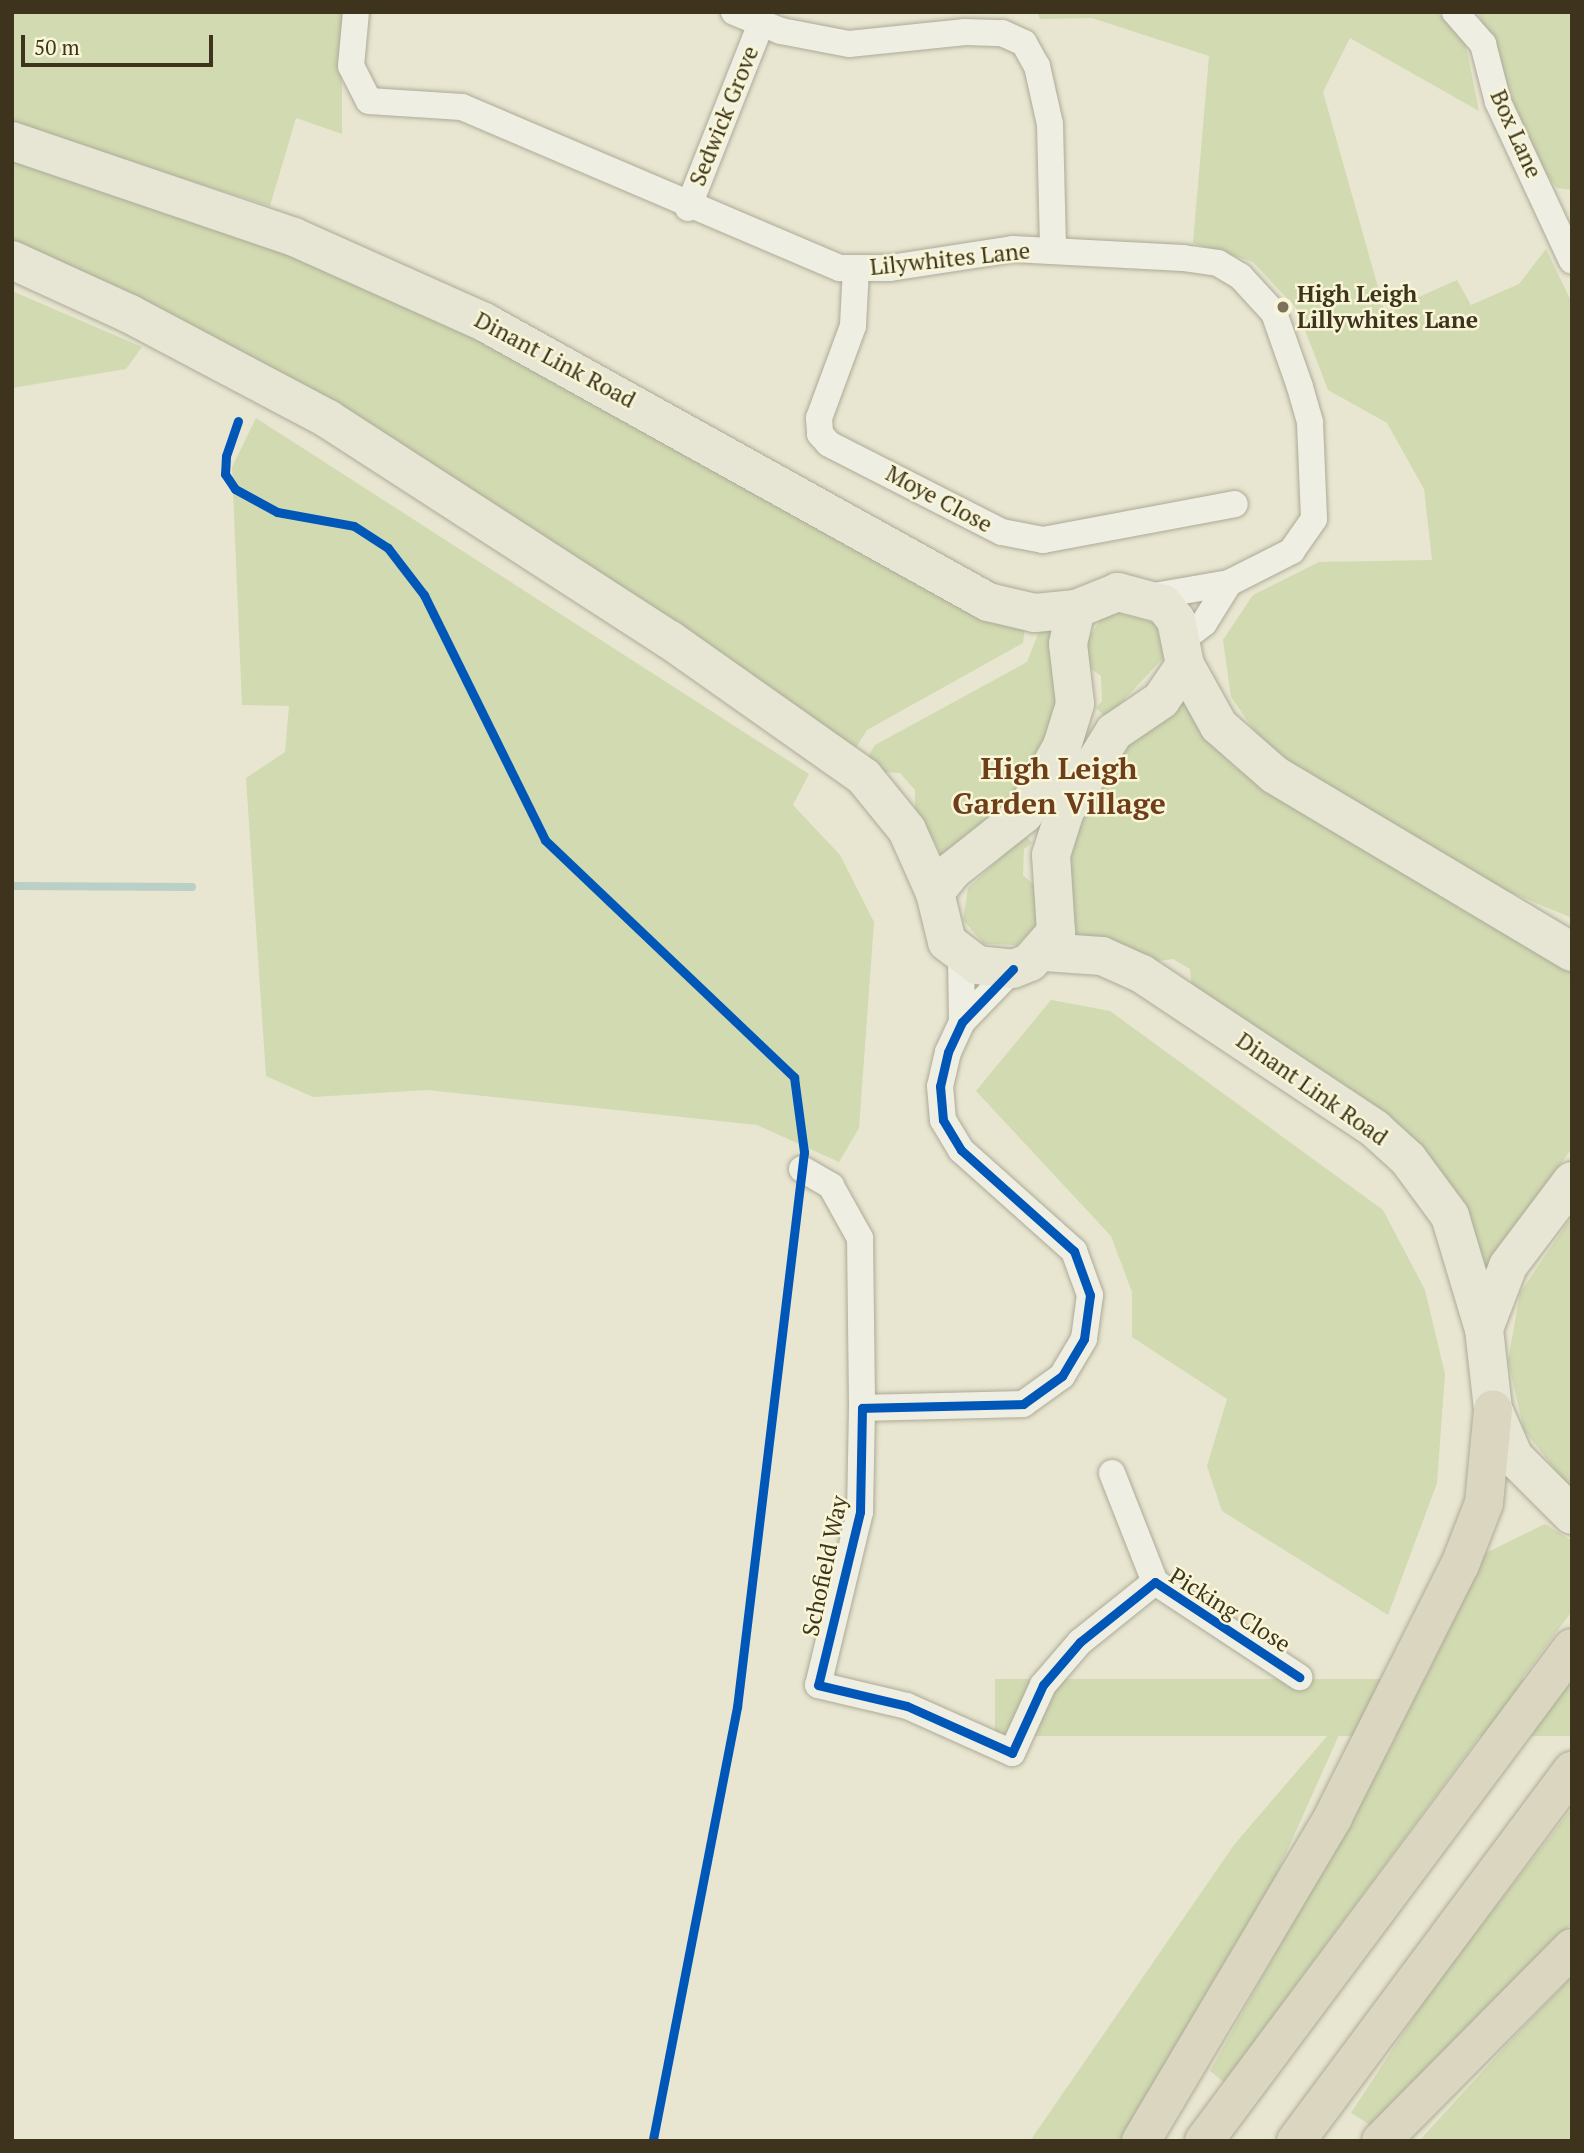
<!DOCTYPE html>
<style>
body{margin:0}
#map{position:relative;width:1584px;height:2153px;overflow:hidden;background:#e8e6d0;font-family:"PT Serif",serif}
div>[style]{position:absolute}
.green>*{inset:0;background:#d1dab1;transform-origin:0 0}
.stream>*{height:8px;margin:-4px;padding:0 4px;transform-origin:4px;border-radius:4px;background:#bacfc6}
.roads{filter:drop-shadow(0 0 2px #adaa98) drop-shadow(0 0 2px #adaa98)}
.street>*{height:26px;margin:-13px;padding:0 13px;transform-origin:13px;border-radius:13px;background:#efeee2}
.primary>*{height:38px;margin:-19px;padding:0 19px;transform-origin:19px;border-radius:19px;background:#e7e5d3}
.highway>*{height:38px;margin:-19px;padding:0 19px;transform-origin:19px;border-radius:19px;background:#dbd6c0}
.cycleway>*{height:9px;margin:-4.5px;padding:0 4.5px;transform-origin:4.5px;border-radius:4.5px;background:#0057b8}
.dots>*{width:19px;height:19px;translate:-50% -50%;box-sizing:border-box;border:4px solid #f8f6d6;border-radius:50%}
span{translate:-50% -50%;white-space:nowrap;text-align:center;line-height:1.15;-webkit-text-stroke:5px #f8f6d6;paint-order:stroke}
.street-label{font-size:23px;color:#3e341e}
.poi-label{font-size:23px;color:#3e341e;font-weight:700}
.left{translate:0 -50%;text-align:left}
.district-label{font-size:30px;color:#6e3d1a;font-weight:700}
.frame{position:absolute;inset:0;border:14px solid #3e341e;pointer-events:none}
.scale{position:absolute;left:21px;top:35px;width:192px;height:32px;box-sizing:border-box;border:4px solid #3e341e;border-top:0;padding-left:9px;font-size:21px;line-height:24px;white-space:nowrap;color:#3e341e;-webkit-text-stroke:5px #f8f6d6;paint-order:stroke}
</style>
<div id="map">
<div class="green">
<i style="clip-path:polygon(12px 12px,342px 12px,342px 134px,296px 118px,270px 206px,12px 125px)"></i>
<i style="clip-path:polygon(1037px 12px,1437px 12px,1465px 41px,1479px 111px,1350px 38px,1323px 92px,1385px 312px,1457px 280px,1471px 305px,1519px 284px,1546px 249px,1572px 303px,1572px 918px,1488px 883px,1266px 747px,1231px 697px,1223px 640px,1253px 595px,1319px 562px,1432px 560px,1424px 489px,1387px 423px,1328px 390px,1297px 309px,1253px 262px,1193px 243px,1209px 56px,1092px 18px,1040px 19px)"></i>
<i style="clip-path:polygon(1478px 12px,1572px 12px,1572px 190px,1557px 188px,1537px 163px,1505px 98px)"></i>
<i style="clip-path:polygon(12px 159px,280px 248px,430px 314px,1025px 628px,1023px 643px,867px 730px,854px 751px,12px 247px)"></i>
<i style="clip-path:polygon(12px 291px,142px 347px,126px 369px,12px 388px)"></i>
<i style="clip-path:polygon(256px 418px,809px 774px,793px 805px,840px 855px,874px 922px,859px 1128px,839px 1162px,757px 1125px,427px 1090px,313px 1097px,266px 1076px,246px 778px,285px 752px,289px 706px,242px 705px,232px 467px)"></i>
<i style="clip-path:polygon(1117px 613px,1156px 623px,1164px 657px,1107px 718px,1096px 708px,1102px 701px,1101px 676px,1088px 666px,1085px 644px,1101px 619px)"></i>
<i style="clip-path:polygon(1053px 628px,1061px 701px,1020px 796px,943px 857px,915px 808px,915px 790px,900px 773px,884px 772px,866px 760px,875px 745px,1027px 662px,1040px 629px)"></i>
<i style="clip-path:polygon(1184px 702px,1208px 741px,1236px 768px,1572px 966px,1572px 1148px,1487px 1269px,1465px 1214px,1385px 1117px,1192px 990px,1190px 969px,1173px 959px,1152px 962px,1097px 937px,1072px 934px,1069px 837px,1118px 750px)"></i>
<i style="clip-path:polygon(1025px 835px,1032px 843px,1024px 849px,1023px 875px,1035px 886px,1039px 923px,1017px 945px,984px 944px,963px 920px,968px 888px)"></i>
<i style="clip-path:polygon(1051px 1000px,1110px 1011px,1383px 1210px,1425px 1290px,1445px 1374px,1437px 1483px,1388px 1615px,1222px 1511px,1207px 1466px,1227px 1399px,1132px 1337px,1132px 1292px,1111px 1236px,976px 1091px)"></i>
<i style="clip-path:polygon(1572px 1216px,1572px 1491px,1524px 1430px,1508px 1361px,1520px 1293px)"></i>
<i style="clip-path:polygon(1545px 1524px,1572px 1541px,1572px 1611px,1224px 2082px,1210px 2071px,1404px 1723px,1484px 1554px)"></i>
<i style="left:1572px;top:1679px;width:57px;height:577px;rotate:90deg"></i>
<i style="clip-path:polygon(1351px 1708px,1236px 1965px,1129px 2141px,1030px 2141px,1234px 1845px)"></i>
<i style="clip-path:polygon(1572px 1808px,1572px 1923px,1372px 2126px,1351px 2113px,1432px 1989px)"></i>
<i style="clip-path:polygon(1572px 1976px,1572px 2141px,1419px 2141px,1504px 2048px)"></i>
</div>
<div class="stream">
<i style="left:12px;top:886px;width:180px;rotate:0.3deg"></i>
</div>
<div class="roads">
<div class="street">
<i style="left:356px;top:12px;width:54px;rotate:95.3deg"></i>
<i style="left:351px;top:66px;width:39px;rotate:63deg"></i>
<i style="left:369px;top:101px;width:93px;rotate:3.7deg"></i>
<i style="left:462px;top:107px;width:411px;rotate:23.1deg"></i>
<i style="left:840px;top:268px;width:50px"></i>
<i style="left:890px;top:268px;width:124px;rotate:-8.8deg"></i>
<i style="left:1013px;top:249px;width:170px;rotate:3deg"></i>
<i style="left:1183px;top:258px;width:35px;rotate:8deg"></i>
<i style="left:1218px;top:263px;width:26px;rotate:31deg"></i>
<i style="left:1240px;top:276px;width:50px;rotate:47.4deg"></i>
<i style="left:1274px;top:313px;width:78px;rotate:70.6deg"></i>
<i style="left:1300px;top:387px;width:37px;rotate:74deg"></i>
<i style="left:1310px;top:423px;width:96px;rotate:87.6deg"></i>
<i style="left:1314px;top:519px;width:39px;rotate:125deg"></i>
<i style="left:1292px;top:551px;width:71px;rotate:153.1deg"></i>
<i style="left:1229px;top:583px;width:82px;rotate:170.2deg"></i>
<i style="left:734px;top:12px;width:51px;rotate:22deg"></i>
<i style="left:781px;top:31px;width:69px;rotate:10.8deg"></i>
<i style="left:849px;top:44px;width:117px;rotate:-5.9deg"></i>
<i style="left:965px;top:32px;width:37px;rotate:2deg"></i>
<i style="left:1002px;top:33px;width:24px;rotate:24deg"></i>
<i style="left:1024px;top:43px;width:26px;rotate:61deg"></i>
<i style="left:1037px;top:66px;width:59px;rotate:77.4deg"></i>
<i style="left:1050px;top:124px;width:125px;rotate:88.6deg"></i>
<i style="left:1455px;top:12px;width:43px;rotate:48.8deg"></i>
<i style="left:1483px;top:44px;width:60px;rotate:75.5deg"></i>
<i style="left:1498px;top:102px;width:175px;rotate:65deg"></i>
<i style="left:688px;top:208px;width:198px;rotate:-68.4deg"></i>
<i style="left:856px;top:268px;width:58px;rotate:93deg"></i>
<i style="left:853px;top:326px;width:98px;rotate:110.3deg"></i>
<i style="left:819px;top:418px;width:16px;rotate:86deg"></i>
<i style="left:820px;top:434px;width:13px;rotate:48deg"></i>
<i style="left:829px;top:444px;width:194px;rotate:27deg"></i>
<i style="left:1002px;top:532px;width:42px;rotate:11deg"></i>
<i style="left:1043px;top:540px;width:195px;rotate:-10.6deg"></i>
<i style="left:1183px;top:639px;width:26px;rotate:-37deg"></i>
<i style="left:1204px;top:623px;width:47px;rotate:-58deg"></i>
<i style="left:961px;top:957px;width:65px;rotate:89.1deg"></i>
<i style="left:1013px;top:969px;width:74px;rotate:133.9deg"></i>
<i style="left:962px;top:1022px;width:33px;rotate:115deg"></i>
<i style="left:948px;top:1052px;width:35px;rotate:103deg"></i>
<i style="left:940px;top:1086px;width:34px;rotate:85deg"></i>
<i style="left:943px;top:1120px;width:35px;rotate:59deg"></i>
<i style="left:961px;top:1150px;width:152px;rotate:41.8deg"></i>
<i style="left:1074px;top:1251px;width:47px;rotate:70deg"></i>
<i style="left:1090px;top:1295px;width:44px;rotate:97.8deg"></i>
<i style="left:1084px;top:1339px;width:43px;rotate:120.7deg"></i>
<i style="left:1062px;top:1376px;width:48px;rotate:144.3deg"></i>
<i style="left:1023px;top:1404px;width:161px;rotate:178.6deg"></i>
<i style="left:862px;top:1408px;width:104px;rotate:91.1deg"></i>
<i style="left:860px;top:1512px;width:178px;rotate:103.6deg"></i>
<i style="left:818px;top:1685px;width:91px;rotate:13.3deg"></i>
<i style="left:907px;top:1706px;width:115px;rotate:24.1deg"></i>
<i style="left:1012px;top:1753px;width:75px;rotate:-65.5deg"></i>
<i style="left:1043px;top:1685px;width:57px;rotate:-49.3deg"></i>
<i style="left:1080px;top:1642px;width:96px;rotate:-38.7deg"></i>
<i style="left:1155px;top:1582px;width:173px;rotate:33.4deg"></i>
<i style="left:802px;top:1169px;width:34px;rotate:30deg"></i>
<i style="left:831px;top:1186px;width:60px;rotate:60.9deg"></i>
<i style="left:860px;top:1238px;width:170px;rotate:89.3deg"></i>
<i style="left:1112px;top:1473px;width:117px;rotate:68.5deg"></i>
</div>
<div class="primary">
<i style="left:12px;top:141px;width:298px;rotate:18.8deg"></i>
<i style="left:294px;top:237px;width:208px;rotate:24.1deg"></i>
<i style="left:484px;top:322px;width:577px;rotate:29.05deg"></i>
<i style="left:988px;top:602px;width:48px;rotate:13.2deg"></i>
<i style="left:1035px;top:613px;width:41px;rotate:-5.6deg"></i>
<i style="left:12px;top:260px;width:130px;rotate:24.6deg"></i>
<i style="left:130px;top:314px;width:224px;rotate:27.9deg"></i>
<i style="left:328px;top:419px;width:407px;rotate:32.9deg"></i>
<i style="left:670px;top:640px;width:237px;rotate:35.2deg"></i>
<i style="left:864px;top:777px;width:68px;rotate:50.9deg"></i>
<i style="left:907px;top:830px;width:69px;rotate:66deg"></i>
<i style="left:935px;top:893px;width:50px;rotate:76.2deg"></i>
<i style="left:947px;top:942px;width:38px;rotate:37deg"></i>
<i style="left:977px;top:965px;width:36px;rotate:6deg"></i>
<i style="left:1013px;top:969px;width:18px;rotate:-22deg"></i>
<i style="left:1030px;top:962px;width:40px;rotate:-49deg"></i>
<i style="left:1056px;top:932px;width:77px;rotate:-93.7deg"></i>
<i style="left:1051px;top:855px;width:46px;rotate:-72.3deg"></i>
<i style="left:1065px;top:811px;width:93px;rotate:-58.2deg"></i>
<i style="left:1114px;top:732px;width:57px;rotate:-34.2deg"></i>
<i style="left:1161px;top:700px;width:42px;rotate:-55.6deg"></i>
<i style="left:1185px;top:665px;width:46px;rotate:-101.3deg"></i>
<i style="left:1176px;top:620px;width:21px;rotate:-129deg"></i>
<i style="left:1163px;top:604px;width:47px;rotate:-165.1deg"></i>
<i style="left:1118px;top:592px;width:45px;rotate:158deg"></i>
<i style="left:1076px;top:609px;width:36px;rotate:103deg"></i>
<i style="left:1068px;top:644px;width:60px;rotate:83.3deg"></i>
<i style="left:1075px;top:704px;width:44px;rotate:107.2deg"></i>
<i style="left:1062px;top:746px;width:78px;rotate:119.2deg"></i>
<i style="left:1024px;top:814px;width:92px;rotate:141.6deg"></i>
<i style="left:952px;top:871px;width:28px;rotate:128deg"></i>
<i style="left:1185px;top:665px;width:70px;rotate:60.9deg"></i>
<i style="left:1219px;top:726px;width:74px;rotate:41.2deg"></i>
<i style="left:1275px;top:775px;width:346px;rotate:30.8deg"></i>
<i style="left:1044px;top:952px;width:58px;rotate:3.9deg"></i>
<i style="left:1102px;top:956px;width:44px;rotate:24.2deg"></i>
<i style="left:1142px;top:974px;width:280px;rotate:33.6deg"></i>
<i style="left:1375px;top:1129px;width:45px;rotate:42.3deg"></i>
<i style="left:1408px;top:1159px;width:71px;rotate:53.6deg"></i>
<i style="left:1450px;top:1216px;width:118px;rotate:73.3deg"></i>
<i style="left:1572px;top:1181px;width:106px;rotate:127deg"></i>
<i style="left:1508px;top:1266px;width:67px;rotate:110.9deg"></i>
<i style="left:1484px;top:1329px;width:81px;rotate:83.6deg"></i>
<i style="left:1493px;top:1409px;width:52px;rotate:66.4deg"></i>
<i style="left:1514px;top:1457px;width:82px;rotate:45deg"></i>
</div>
<div class="highway">
<i style="left:1141px;top:2141px;width:377px;rotate:-59.3deg"></i>
<i style="left:1333px;top:1817px;width:282px;rotate:-63.3deg"></i>
<i style="left:1460px;top:1565px;width:66px;rotate:-68.8deg"></i>
<i style="left:1484px;top:1503px;width:94px;rotate:-84.5deg"></i>
<i style="left:1204px;top:2141px;width:615px;rotate:-53.26deg"></i>
<i style="left:1296px;top:2141px;width:462px;rotate:-53.3deg"></i>
<i style="left:1381px;top:2141px;width:272px;rotate:-45.3deg"></i>
</div>
</div>
<div class="cycleway">
<i style="left:238px;top:421px;width:37px;rotate:109deg"></i>
<i style="left:226px;top:456px;width:18px;rotate:93deg"></i>
<i style="left:225px;top:474px;width:18px;rotate:56deg"></i>
<i style="left:235px;top:489px;width:48px;rotate:28.7deg"></i>
<i style="left:277px;top:512px;width:78px;rotate:10.3deg"></i>
<i style="left:354px;top:526px;width:40px;rotate:32.9deg"></i>
<i style="left:388px;top:548px;width:59px;rotate:52.5deg"></i>
<i style="left:424px;top:595px;width:273px;rotate:63.7deg"></i>
<i style="left:545px;top:840px;width:344px;rotate:43.6deg"></i>
<i style="left:794px;top:1077px;width:76px;rotate:82.4deg"></i>
<i style="left:804px;top:1152px;width:559px;rotate:96.88deg"></i>
<i style="left:737px;top:1707px;width:442px;rotate:101deg"></i>
<i style="left:1013px;top:969px;width:74px;rotate:133.9deg"></i>
<i style="left:962px;top:1022px;width:33px;rotate:115deg"></i>
<i style="left:948px;top:1052px;width:35px;rotate:103deg"></i>
<i style="left:940px;top:1086px;width:34px;rotate:85deg"></i>
<i style="left:943px;top:1120px;width:35px;rotate:59deg"></i>
<i style="left:961px;top:1150px;width:152px;rotate:41.8deg"></i>
<i style="left:1074px;top:1251px;width:47px;rotate:70deg"></i>
<i style="left:1090px;top:1295px;width:44px;rotate:97.8deg"></i>
<i style="left:1084px;top:1339px;width:43px;rotate:120.7deg"></i>
<i style="left:1062px;top:1376px;width:48px;rotate:144.3deg"></i>
<i style="left:1023px;top:1404px;width:161px;rotate:178.6deg"></i>
<i style="left:862px;top:1408px;width:104px;rotate:91.1deg"></i>
<i style="left:860px;top:1512px;width:178px;rotate:103.6deg"></i>
<i style="left:818px;top:1685px;width:91px;rotate:13.3deg"></i>
<i style="left:907px;top:1706px;width:115px;rotate:24.1deg"></i>
<i style="left:1012px;top:1753px;width:75px;rotate:-65.5deg"></i>
<i style="left:1043px;top:1685px;width:57px;rotate:-49.3deg"></i>
<i style="left:1080px;top:1642px;width:96px;rotate:-38.7deg"></i>
<i style="left:1155px;top:1582px;width:173px;rotate:33.4deg"></i>
</div>
<div class="dots">
<i style="left:1283px;top:307px;background:#7a725c"></i>
</div>
<div class="street-label">
<span style="left:724px;top:116px;rotate:-68deg">Sedwick Grove</span>
<span style="left:1516px;top:134px;rotate:66deg">Box Lane</span>
<span style="left:950px;top:259px;rotate:-6deg">Lilywhites Lane</span>
<span style="left:555px;top:360px;rotate:28deg">Dinant Link Road</span>
<span style="left:939px;top:499px;rotate:28deg">Moye Close</span>
<span style="left:1312px;top:1089px;rotate:35deg">Dinant Link Road</span>
<span style="left:825px;top:1566px;rotate:-78deg">Schofield Way</span>
<span style="left:1230px;top:1610px;rotate:32deg">Picking Close</span>
</div>
<div class="poi-label">
<span class="left" style="left:1297px;top:307px">High Leigh<br>Lillywhites Lane</span>
</div>
<div class="district-label">
<span style="left:1059px;top:785px">High Leigh<br>Garden Village</span>
</div>
<div class="frame"></div>
<div class="scale">50 m</div>
</div>
